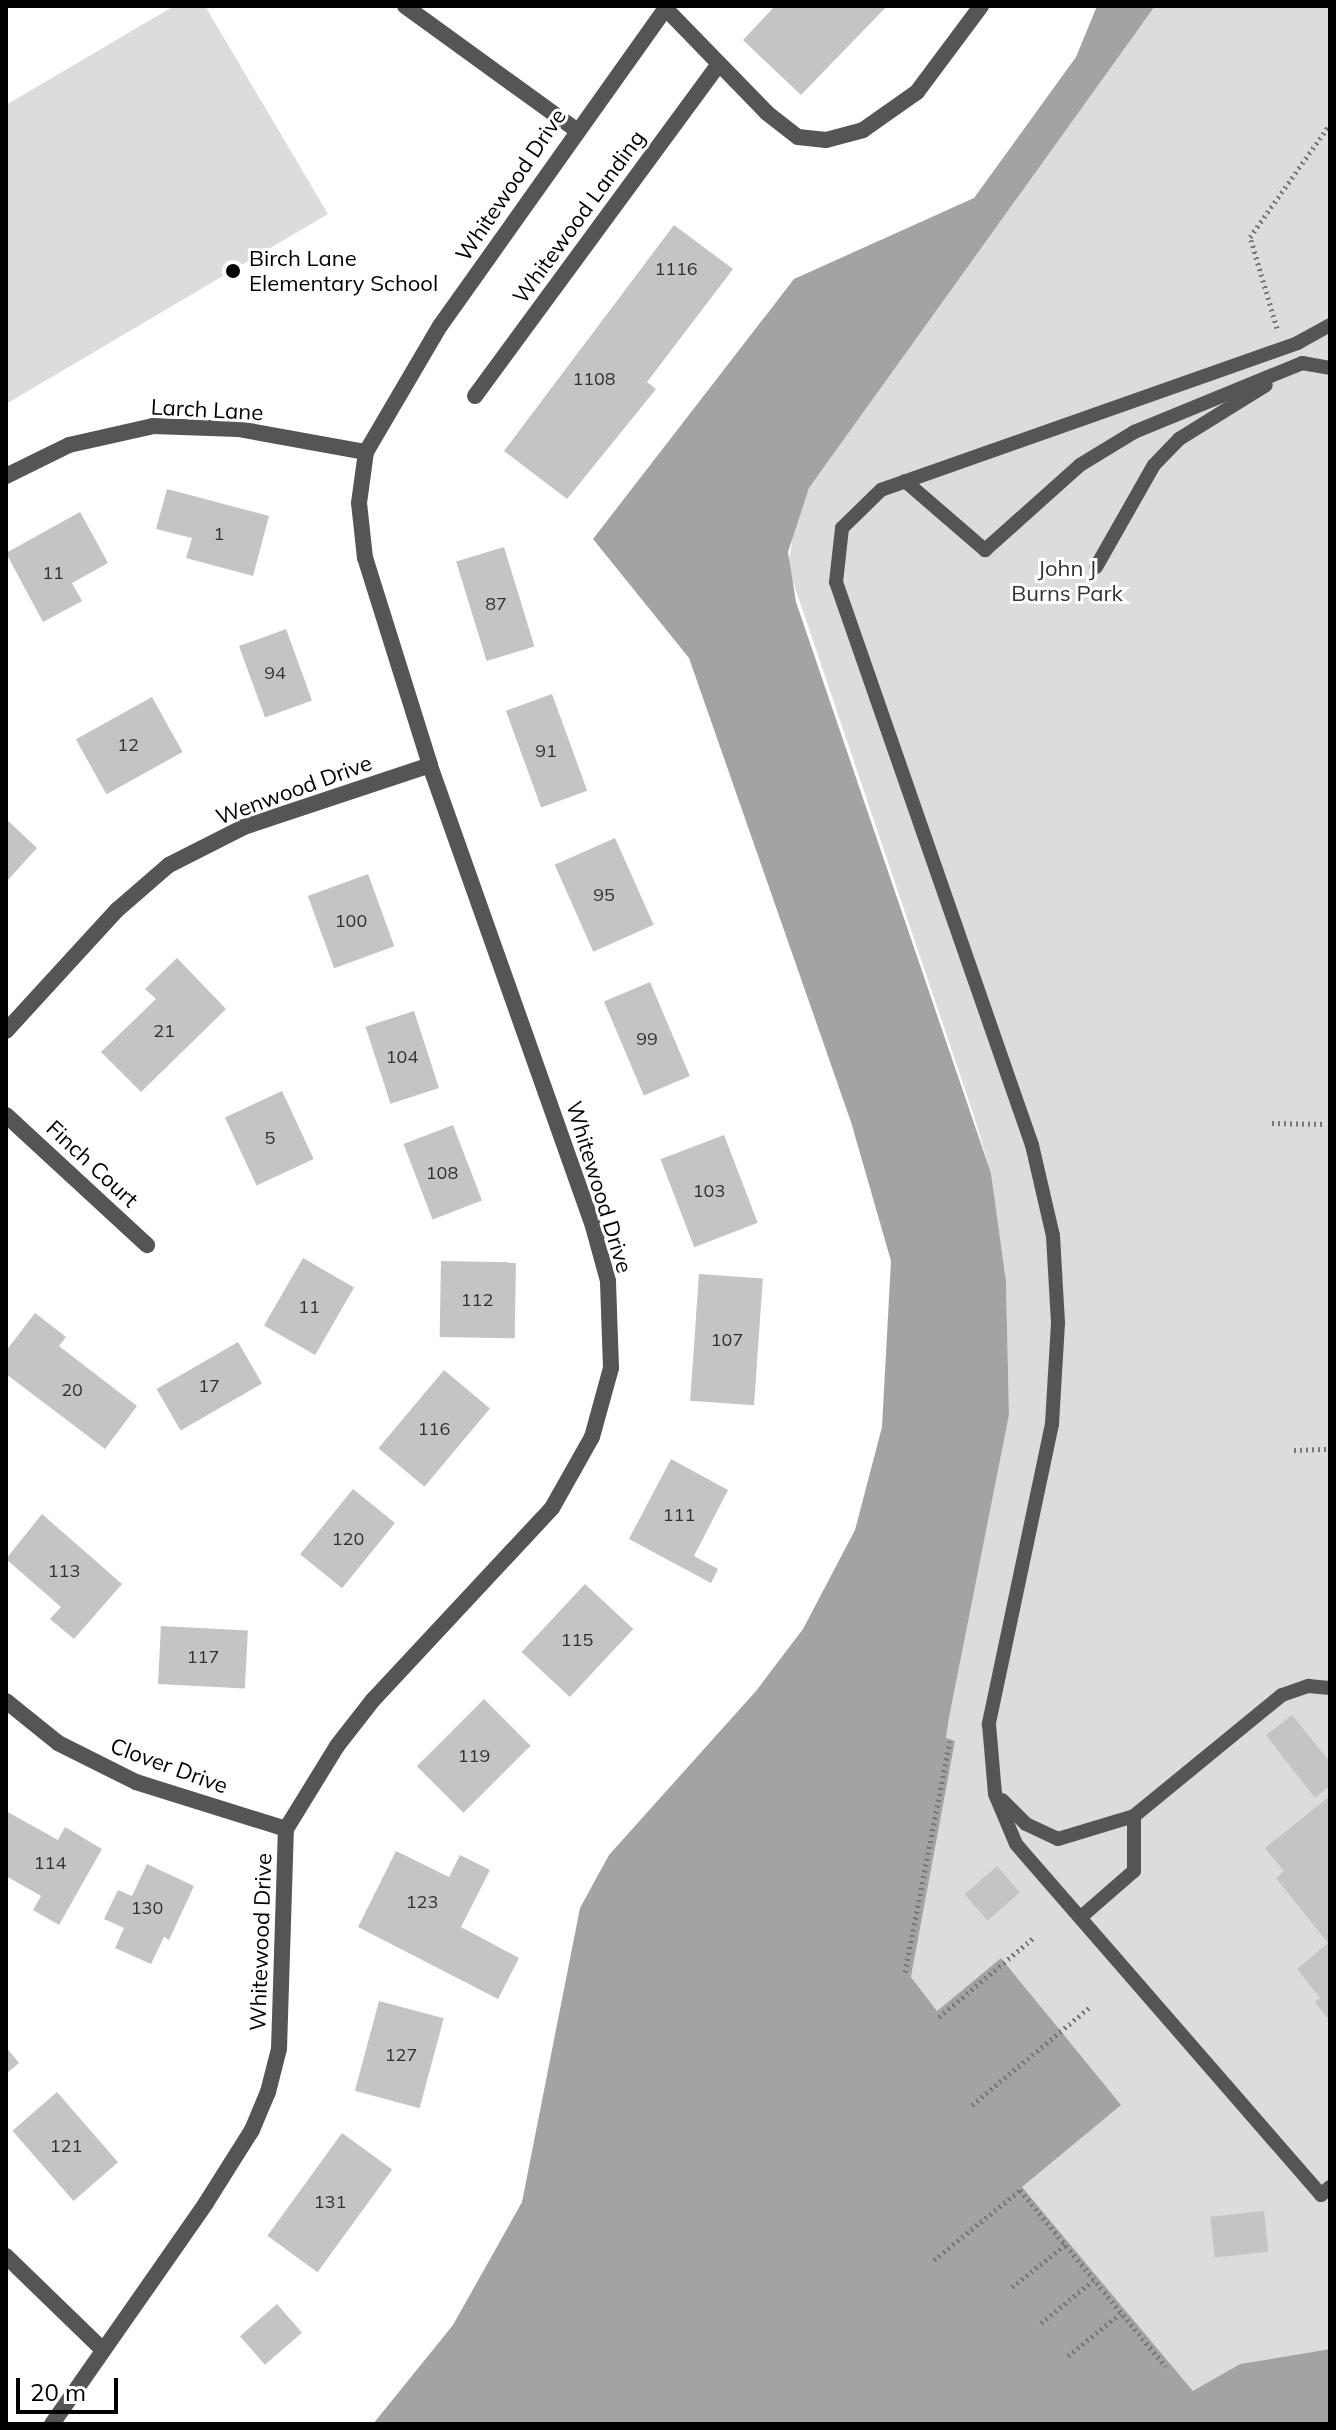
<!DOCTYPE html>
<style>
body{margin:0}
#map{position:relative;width:1336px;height:2430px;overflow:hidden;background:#fff;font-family:Mulish,sans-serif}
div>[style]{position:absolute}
.green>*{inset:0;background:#dcdcdc}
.water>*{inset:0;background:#a3a3a3}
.building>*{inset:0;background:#c4c4c4;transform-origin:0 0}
.path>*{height:5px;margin-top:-2.5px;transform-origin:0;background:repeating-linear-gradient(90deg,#777 0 2px,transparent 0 6px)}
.lane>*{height:14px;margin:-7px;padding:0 7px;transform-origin:7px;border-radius:7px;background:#555}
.street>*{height:16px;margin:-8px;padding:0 8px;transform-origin:8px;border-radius:8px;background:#555}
.dots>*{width:22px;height:22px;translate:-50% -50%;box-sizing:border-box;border:4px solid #fff;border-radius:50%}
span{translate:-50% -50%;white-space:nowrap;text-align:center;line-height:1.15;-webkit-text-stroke:6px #fff;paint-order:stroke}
.number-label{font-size:18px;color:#313131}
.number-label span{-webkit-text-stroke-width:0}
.street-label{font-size:22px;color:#000}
.poi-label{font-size:22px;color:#000}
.left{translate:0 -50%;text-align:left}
.park-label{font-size:22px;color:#333}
.frame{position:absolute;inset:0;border:8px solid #000;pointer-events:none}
.scale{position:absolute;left:16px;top:2378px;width:102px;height:36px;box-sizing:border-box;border:4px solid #000;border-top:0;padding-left:10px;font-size:24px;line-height:28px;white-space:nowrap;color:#000;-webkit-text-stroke:6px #fff;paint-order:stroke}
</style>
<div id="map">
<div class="green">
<i style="clip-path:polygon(174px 6px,205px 6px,328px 214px,6px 404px,6px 105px)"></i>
<i style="clip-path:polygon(1155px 6px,1330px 6px,1330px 2349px,1240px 2364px,1194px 2392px,1021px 2187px,1120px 2105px,1001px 1958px,937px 2011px,911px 1977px,955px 1741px,946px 1739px,949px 1718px,1009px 1415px,1006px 1281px,991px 1173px,973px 1113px,788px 567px,795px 520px,809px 488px)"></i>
</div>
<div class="water">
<i style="clip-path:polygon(1097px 6px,1155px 6px,809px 488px,788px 552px,796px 602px,991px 1173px,1006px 1281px,1009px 1415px,949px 1718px,946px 1738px,955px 1741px,911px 1977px,937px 2011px,1001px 1958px,1121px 2105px,1022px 2187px,1193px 2391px,1240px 2364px,1330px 2349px,1330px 2424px,373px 2424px,453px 2325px,522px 2202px,580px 1908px,609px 1855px,756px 1691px,803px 1629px,855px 1530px,882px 1427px,891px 1261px,851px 1122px,689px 658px,593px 539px,794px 279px,974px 198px,1076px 57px)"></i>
</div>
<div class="building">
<i style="clip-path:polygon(775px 6px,887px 6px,801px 95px,743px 40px)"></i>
<i style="clip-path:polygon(674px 225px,733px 269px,647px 382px,656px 389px,567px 499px,504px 451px)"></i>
<i style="clip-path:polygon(167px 489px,269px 516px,253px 576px,186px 558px,192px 538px,156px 529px)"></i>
<i style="clip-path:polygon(80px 512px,108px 563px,72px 583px,82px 601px,43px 622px,6px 553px)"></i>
<i style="left:504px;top:547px;width:104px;height:50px;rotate:73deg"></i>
<i style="left:286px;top:629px;width:76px;height:50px;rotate:70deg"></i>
<i style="left:552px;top:694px;width:103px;height:49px;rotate:70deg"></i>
<i style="left:152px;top:697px;width:63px;height:87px;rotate:61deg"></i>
<i style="clip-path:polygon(6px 819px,37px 848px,6px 882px)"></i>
<i style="left:615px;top:838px;width:95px;height:66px;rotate:66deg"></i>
<i style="left:368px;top:874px;width:77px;height:64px;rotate:70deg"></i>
<i style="clip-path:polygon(177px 958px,226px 1009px,141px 1092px,101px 1052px,156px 999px,145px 989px)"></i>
<i style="left:650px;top:982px;width:102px;height:50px;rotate:67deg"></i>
<i style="left:414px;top:1011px;width:81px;height:51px;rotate:72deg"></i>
<i style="left:282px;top:1091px;width:75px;height:63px;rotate:65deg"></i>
<i style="left:453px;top:1125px;width:81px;height:53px;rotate:69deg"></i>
<i style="left:724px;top:1135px;width:94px;height:68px;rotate:69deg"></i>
<i style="left:303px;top:1258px;width:59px;height:78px;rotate:30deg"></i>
<i style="left:441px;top:1261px;width:75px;height:76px;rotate:1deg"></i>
<i style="left:699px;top:1274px;width:64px;height:127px;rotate:4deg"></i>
<i style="clip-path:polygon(35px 1313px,66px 1337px,59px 1346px,137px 1406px,105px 1449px,6px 1374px,6px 1351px)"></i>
<i style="left:238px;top:1342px;width:48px;height:94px;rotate:60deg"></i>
<i style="left:444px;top:1370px;width:60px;height:102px;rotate:40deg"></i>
<i style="clip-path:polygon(671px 1459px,728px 1490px,694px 1556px,718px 1569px,711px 1583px,629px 1539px)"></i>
<i style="left:353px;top:1489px;width:54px;height:84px;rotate:39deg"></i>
<i style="clip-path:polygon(42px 1514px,122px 1584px,74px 1639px,50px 1619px,61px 1607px,6px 1559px)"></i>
<i style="left:585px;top:1584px;width:66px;height:93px;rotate:43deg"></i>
<i style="left:161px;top:1626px;width:87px;height:58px;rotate:3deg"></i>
<i style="left:484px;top:1699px;width:66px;height:95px;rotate:45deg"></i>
<i style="clip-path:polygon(1292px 1715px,1330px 1762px,1330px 1786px,1315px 1798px,1266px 1735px)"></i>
<i style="clip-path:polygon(1330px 1796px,1330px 2021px,1315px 2002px,1320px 1998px,1297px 1969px,1328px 1943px,1276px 1878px,1284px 1871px,1265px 1848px)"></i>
<i style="clip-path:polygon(6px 1811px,58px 1840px,65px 1827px,102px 1849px,59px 1925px,33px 1910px,41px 1896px,6px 1876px)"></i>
<i style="clip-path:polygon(396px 1851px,449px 1877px,460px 1855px,490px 1870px,461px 1927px,519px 1958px,498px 1999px,358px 1927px)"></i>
<i style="clip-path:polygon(147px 1864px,194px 1886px,169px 1940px,164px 1937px,151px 1964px,115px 1948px,124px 1928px,104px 1919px,118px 1890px,132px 1896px)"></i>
<i style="left:997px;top:1866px;width:35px;height:43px;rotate:49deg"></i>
<i style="left:379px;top:2001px;width:67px;height:93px;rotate:15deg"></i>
<i style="clip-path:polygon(6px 2047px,19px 2063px,6px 2074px)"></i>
<i style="left:57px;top:2092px;width:93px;height:59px;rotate:49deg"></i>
<i style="left:342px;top:2133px;width:62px;height:127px;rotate:36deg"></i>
<i style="left:1264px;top:2211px;width:41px;height:54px;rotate:84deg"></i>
<i style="left:277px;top:2304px;width:38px;height:49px;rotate:49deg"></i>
</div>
<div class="path">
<i style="left:1277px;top:328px;width:95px;rotate:-106.5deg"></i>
<i style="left:1250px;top:237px;width:138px;rotate:-54.7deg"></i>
<i style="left:1272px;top:1123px;width:53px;rotate:1.1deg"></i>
<i style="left:1294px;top:1450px;width:36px;rotate:-2deg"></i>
<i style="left:905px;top:1972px;width:235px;rotate:-79deg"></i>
<i style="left:939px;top:2017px;width:123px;rotate:-40deg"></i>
<i style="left:972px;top:2105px;width:152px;rotate:-39.7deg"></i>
<i style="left:934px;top:2260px;width:111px;rotate:-39.1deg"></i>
<i style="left:1020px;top:2190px;width:229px;rotate:50.5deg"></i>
<i style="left:1012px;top:2287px;width:68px;rotate:-38.4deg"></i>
<i style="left:1041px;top:2323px;width:68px;rotate:-39.1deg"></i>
<i style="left:1068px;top:2356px;width:68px;rotate:-39.1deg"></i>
</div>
<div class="lane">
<i style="left:1330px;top:325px;width:37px;rotate:151deg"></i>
<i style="left:1298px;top:343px;width:442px;rotate:160.6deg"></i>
<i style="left:881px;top:490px;width:54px;rotate:135.7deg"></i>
<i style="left:842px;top:528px;width:54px;rotate:96.3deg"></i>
<i style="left:836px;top:582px;width:596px;rotate:70.81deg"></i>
<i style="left:1032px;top:1145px;width:93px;rotate:77deg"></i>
<i style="left:1053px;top:1236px;width:87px;rotate:86.7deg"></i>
<i style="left:1058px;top:1323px;width:101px;rotate:93.4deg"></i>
<i style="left:1052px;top:1424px;width:307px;rotate:101.9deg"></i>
<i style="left:989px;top:1724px;width:70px;rotate:85.1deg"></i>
<i style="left:995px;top:1794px;width:54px;rotate:67.2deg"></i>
<i style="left:1016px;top:1844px;width:465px;rotate:49deg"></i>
<i style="left:1321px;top:2195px;width:12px;rotate:-42deg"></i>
<i style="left:905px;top:481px;width:106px;rotate:40.8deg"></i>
<i style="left:985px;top:550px;width:127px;rotate:-41.8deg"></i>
<i style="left:1080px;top:465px;width:63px;rotate:-31.4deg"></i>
<i style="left:1134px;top:432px;width:182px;rotate:-22.3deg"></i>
<i style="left:1302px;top:363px;width:28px;rotate:10deg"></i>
<i style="left:1096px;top:567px;width:117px;rotate:-60.4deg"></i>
<i style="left:1154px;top:465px;width:36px;rotate:-46deg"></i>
<i style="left:1179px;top:439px;width:102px;rotate:-31.8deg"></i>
<i style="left:1002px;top:1800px;width:34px;rotate:45deg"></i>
<i style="left:1026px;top:1824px;width:35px;rotate:25deg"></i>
<i style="left:1058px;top:1839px;width:79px;rotate:-16.8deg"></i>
<i style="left:1134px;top:1816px;width:191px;rotate:-39.3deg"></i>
<i style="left:1282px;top:1695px;width:28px;rotate:-19deg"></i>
<i style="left:1308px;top:1686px;width:22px;rotate:5deg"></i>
<i style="left:1081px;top:1917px;width:70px;rotate:-41deg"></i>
<i style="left:1134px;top:1871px;width:55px;rotate:-90deg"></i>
</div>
<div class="street">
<i style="left:405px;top:6px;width:210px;rotate:35.9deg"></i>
<i style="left:665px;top:8px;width:146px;rotate:45.8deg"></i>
<i style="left:767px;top:113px;width:39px;rotate:38deg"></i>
<i style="left:798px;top:137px;width:28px;rotate:6deg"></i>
<i style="left:826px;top:140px;width:38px;rotate:-15deg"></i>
<i style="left:863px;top:130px;width:66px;rotate:-35.1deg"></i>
<i style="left:917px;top:92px;width:107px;rotate:-53.3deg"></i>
<i style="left:475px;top:396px;width:412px;rotate:-53.7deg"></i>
<i style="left:6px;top:476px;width:70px;rotate:-26.2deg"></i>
<i style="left:69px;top:445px;width:86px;rotate:-12.7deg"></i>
<i style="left:153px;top:426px;width:85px;rotate:2deg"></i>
<i style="left:238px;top:429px;width:130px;rotate:10.2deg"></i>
<i style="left:6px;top:1031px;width:164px;rotate:-47.5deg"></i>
<i style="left:117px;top:910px;width:69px;rotate:-40.9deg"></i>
<i style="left:169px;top:865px;width:84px;rotate:-26.9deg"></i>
<i style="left:244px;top:827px;width:196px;rotate:-18.4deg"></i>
<i style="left:6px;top:1115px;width:192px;rotate:42.7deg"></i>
<i style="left:6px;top:1701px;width:67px;rotate:38.9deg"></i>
<i style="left:58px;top:1743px;width:87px;rotate:26.6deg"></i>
<i style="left:136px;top:1782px;width:157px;rotate:17.4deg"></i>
<i style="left:6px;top:2256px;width:134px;rotate:44.1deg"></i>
<i style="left:52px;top:2424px;width:269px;rotate:-55.1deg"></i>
<i style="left:206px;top:2203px;width:86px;rotate:-57.8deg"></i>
<i style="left:252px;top:2130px;width:41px;rotate:-67.2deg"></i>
<i style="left:268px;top:2092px;width:44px;rotate:-75.7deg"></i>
<i style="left:279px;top:2049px;width:220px;rotate:-88.2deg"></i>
<i style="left:286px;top:1829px;width:97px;rotate:-58.4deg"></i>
<i style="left:337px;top:1746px;width:58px;rotate:-52deg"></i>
<i style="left:373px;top:1700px;width:262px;rotate:-47deg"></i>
<i style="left:552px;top:1508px;width:81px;rotate:-60.6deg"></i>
<i style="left:592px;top:1437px;width:72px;rotate:-74.6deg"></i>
<i style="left:611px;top:1368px;width:87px;rotate:-92deg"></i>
<i style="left:608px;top:1281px;width:57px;rotate:-105.3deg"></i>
<i style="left:593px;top:1226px;width:489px;rotate:-109.5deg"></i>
<i style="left:430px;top:765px;width:217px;rotate:-107.4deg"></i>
<i style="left:365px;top:558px;width:55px;rotate:-96.2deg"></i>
<i style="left:359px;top:503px;width:51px;rotate:-82.2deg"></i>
<i style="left:366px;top:452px;width:146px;rotate:-59.6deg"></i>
<i style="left:440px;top:326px;width:392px;rotate:-54.6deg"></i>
</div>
<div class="dots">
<i style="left:233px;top:271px;background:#000"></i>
</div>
<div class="number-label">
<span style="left:676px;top:269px">1116</span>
<span style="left:594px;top:379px">1108</span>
<span style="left:219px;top:534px">1</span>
<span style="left:53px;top:573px">11</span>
<span style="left:496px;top:604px">87</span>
<span style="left:275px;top:673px">94</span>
<span style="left:128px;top:745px">12</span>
<span style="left:546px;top:751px">91</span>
<span style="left:604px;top:895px">95</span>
<span style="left:351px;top:921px">100</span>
<span style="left:164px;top:1031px">21</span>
<span style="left:647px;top:1039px">99</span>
<span style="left:402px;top:1057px">104</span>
<span style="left:270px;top:1138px">5</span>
<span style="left:442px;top:1173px">108</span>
<span style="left:709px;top:1191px">103</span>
<span style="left:477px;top:1300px">112</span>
<span style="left:309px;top:1307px">11</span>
<span style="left:727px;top:1340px">107</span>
<span style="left:209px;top:1386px">17</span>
<span style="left:72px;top:1390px">20</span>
<span style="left:434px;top:1429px">116</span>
<span style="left:679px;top:1515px">111</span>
<span style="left:348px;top:1539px">120</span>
<span style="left:64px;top:1571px">113</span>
<span style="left:577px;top:1640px">115</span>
<span style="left:203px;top:1657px">117</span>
<span style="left:474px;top:1756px">119</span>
<span style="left:50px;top:1863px">114</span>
<span style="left:422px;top:1902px">123</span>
<span style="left:147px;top:1908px">130</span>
<span style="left:401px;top:2055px">127</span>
<span style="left:66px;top:2146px">121</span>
<span style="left:330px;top:2202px">131</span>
</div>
<div class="street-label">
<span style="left:511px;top:185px;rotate:-56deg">Whitewood Drive</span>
<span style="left:579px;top:217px;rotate:-54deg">Whitewood Landing</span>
<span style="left:207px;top:410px;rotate:3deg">Larch Lane</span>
<span style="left:294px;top:790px;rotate:-20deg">Wenwood Drive</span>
<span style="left:92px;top:1164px;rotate:43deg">Finch Court</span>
<span style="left:599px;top:1187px;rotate:73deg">Whitewood Drive</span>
<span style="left:169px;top:1766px;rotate:20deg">Clover Drive</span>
<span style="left:261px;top:1942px;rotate:-88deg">Whitewood Drive</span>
</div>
<div class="poi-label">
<span class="left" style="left:249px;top:271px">Birch Lane<br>Elementary School</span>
</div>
<div class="park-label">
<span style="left:1067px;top:581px">John J<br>Burns Park</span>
</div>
<div class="frame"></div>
<div class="scale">20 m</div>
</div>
